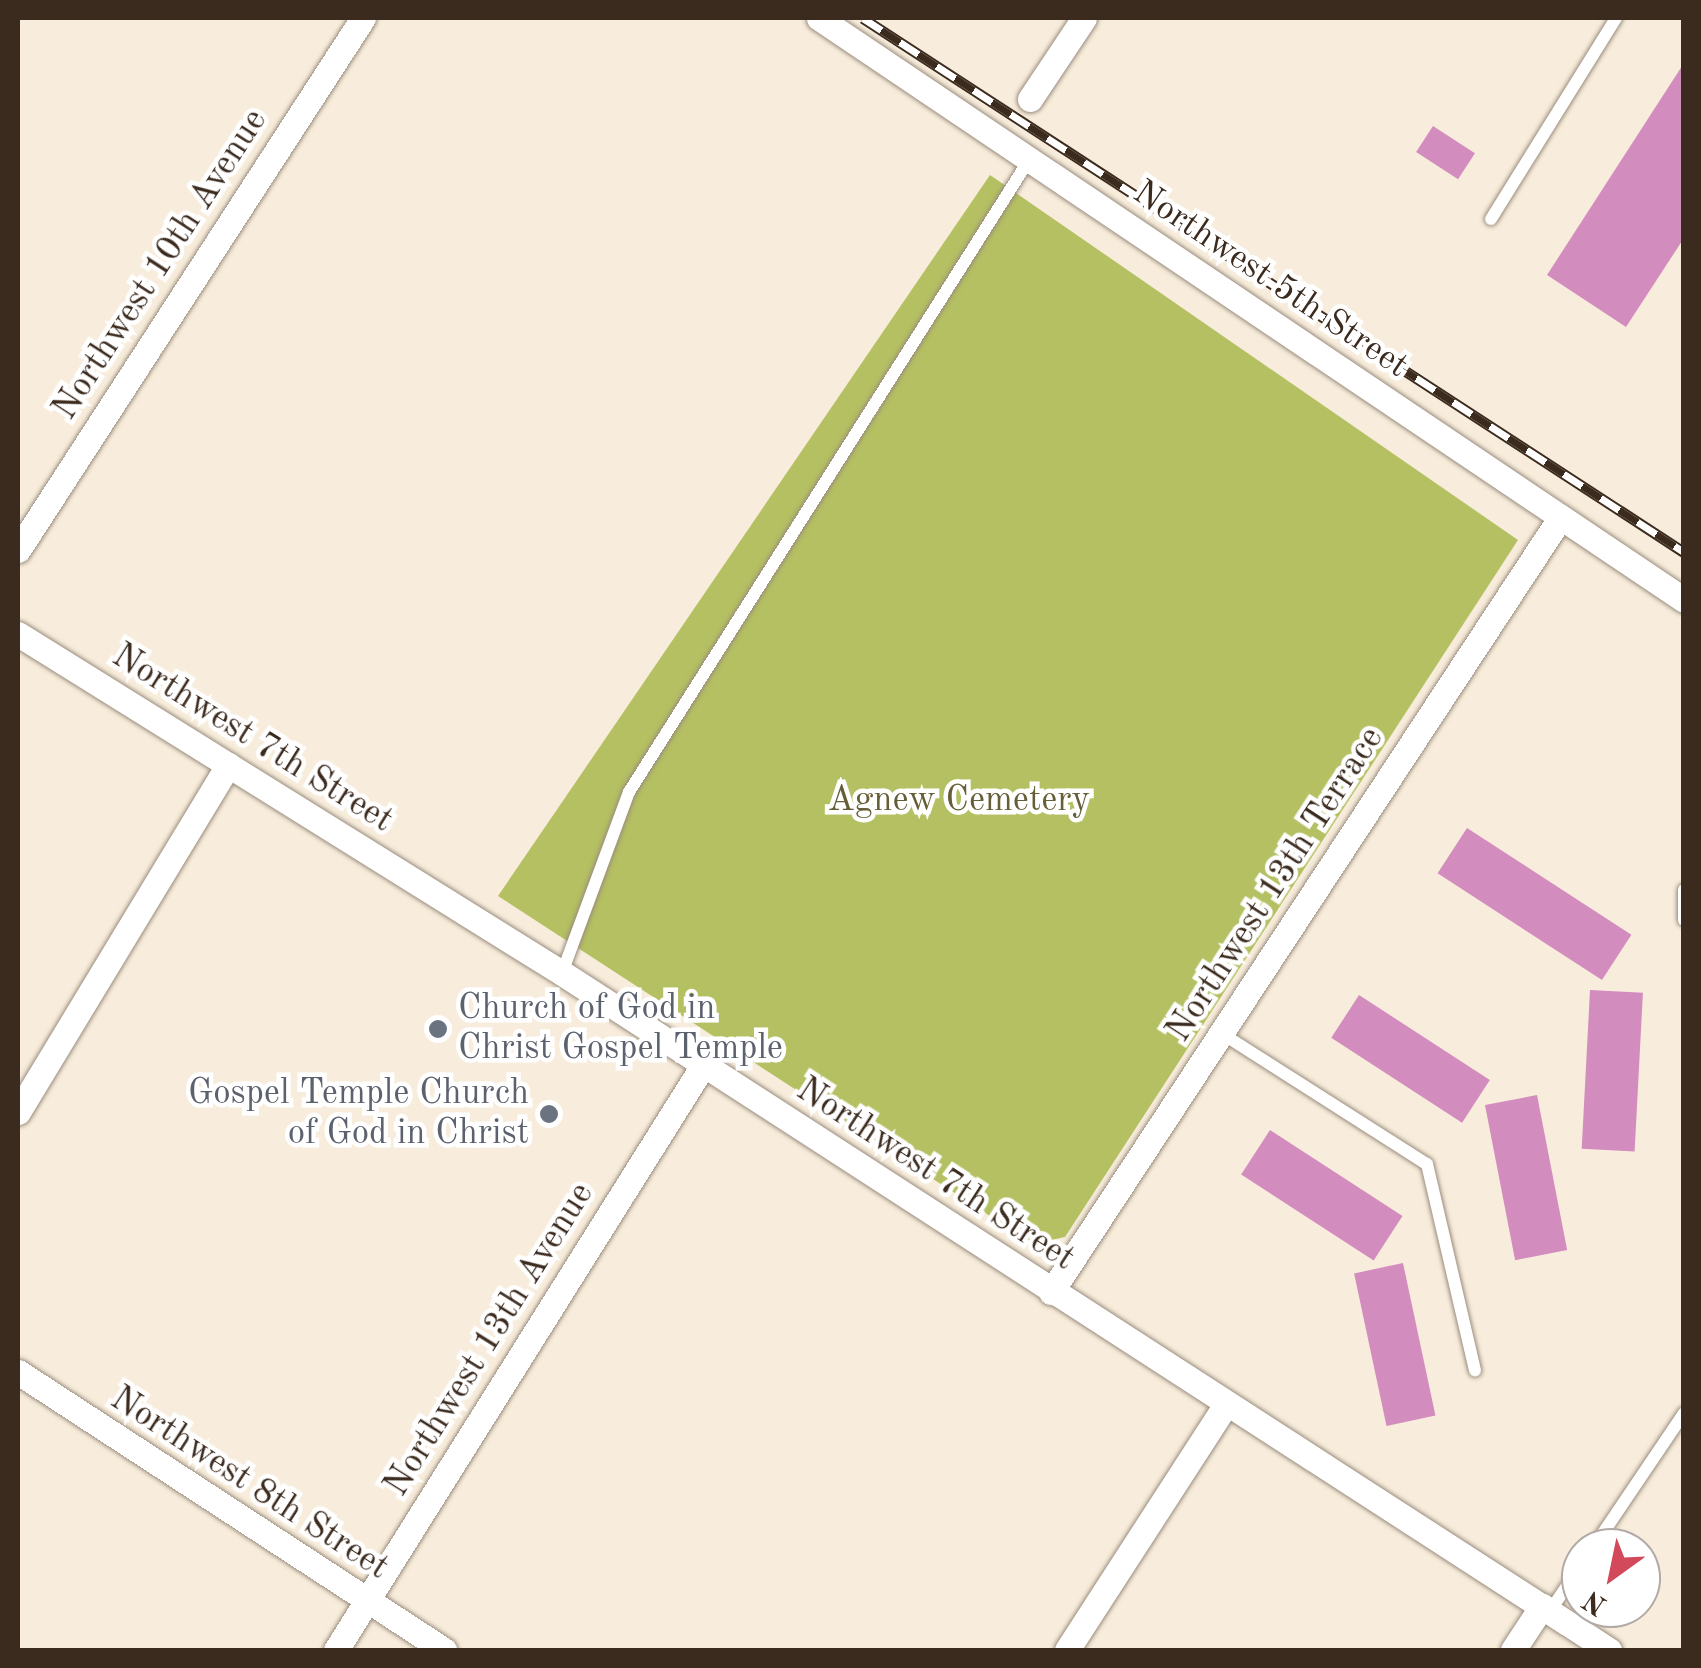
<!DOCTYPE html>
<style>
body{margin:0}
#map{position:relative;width:1701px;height:1668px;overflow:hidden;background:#f8eddc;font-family:"Old Standard TT",serif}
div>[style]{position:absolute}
.green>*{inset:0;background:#b4c062}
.building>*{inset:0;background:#d38cbe;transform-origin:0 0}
.roads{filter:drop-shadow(0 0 2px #9a8c7d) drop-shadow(0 0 2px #9a8c7d)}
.service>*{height:12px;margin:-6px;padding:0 6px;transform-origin:6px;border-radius:6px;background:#fff}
.minor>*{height:25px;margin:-12.5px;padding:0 12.5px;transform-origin:12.5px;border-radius:12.5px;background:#fff}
.rail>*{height:11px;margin-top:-5.5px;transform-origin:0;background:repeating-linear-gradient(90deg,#fff 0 22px,#3b2a1e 0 44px);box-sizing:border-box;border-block:2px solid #3b2a1e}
.dots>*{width:28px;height:28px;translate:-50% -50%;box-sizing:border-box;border:5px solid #fff;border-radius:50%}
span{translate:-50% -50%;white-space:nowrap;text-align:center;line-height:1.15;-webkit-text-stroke:9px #fff;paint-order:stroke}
.street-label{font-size:35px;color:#3b2a1e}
.park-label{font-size:35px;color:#655e36}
.worship-label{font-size:35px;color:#5b616d}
.left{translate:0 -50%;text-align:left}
.right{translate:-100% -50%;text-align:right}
.frame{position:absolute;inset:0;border:20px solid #3b2a1e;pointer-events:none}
.north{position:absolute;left:1561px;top:1528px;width:100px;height:100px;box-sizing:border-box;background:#fff;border:2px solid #b1aaa5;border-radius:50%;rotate:213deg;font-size:28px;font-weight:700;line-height:40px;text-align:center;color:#3b2a1e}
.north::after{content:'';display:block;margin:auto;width:35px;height:45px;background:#d1495b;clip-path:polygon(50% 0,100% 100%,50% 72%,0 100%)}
</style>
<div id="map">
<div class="green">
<i style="clip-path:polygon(990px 175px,1518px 540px,1065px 1237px,1033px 1244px,498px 896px)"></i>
</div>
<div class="building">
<i style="clip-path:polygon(1684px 63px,1684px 238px,1626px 327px,1547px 275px)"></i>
<i style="left:1433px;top:126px;width:50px;height:31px;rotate:33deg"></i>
<i style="left:1467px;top:828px;width:196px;height:54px;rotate:33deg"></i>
<i style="left:1590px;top:990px;width:53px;height:159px;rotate:3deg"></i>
<i style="left:1359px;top:995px;width:156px;height:51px;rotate:33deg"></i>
<i style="left:1537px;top:1095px;width:158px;height:53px;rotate:79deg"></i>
<i style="left:1270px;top:1130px;width:158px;height:53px;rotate:33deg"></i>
<i style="left:1403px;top:1263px;width:156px;height:50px;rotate:78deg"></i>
</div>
<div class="roads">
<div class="service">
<i style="left:1491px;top:219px;width:237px;rotate:-58.1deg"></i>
<i style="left:1684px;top:890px;width:30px;rotate:90deg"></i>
<i style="left:562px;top:973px;width:193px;rotate:-69.7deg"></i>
<i style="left:629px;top:792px;width:748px;rotate:-57.67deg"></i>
<i style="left:1221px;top:1033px;width:244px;rotate:32.5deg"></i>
<i style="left:1427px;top:1164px;width:212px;rotate:76.9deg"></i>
<i style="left:1593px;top:1548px;width:163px;rotate:-56deg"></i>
<i style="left:1550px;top:1611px;width:55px;rotate:-56deg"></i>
</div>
<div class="minor">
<i style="left:819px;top:18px;width:1043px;rotate:33.93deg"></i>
<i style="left:1030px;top:99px;width:97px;rotate:-56.3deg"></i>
<i style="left:18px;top:550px;width:634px;rotate:-57.04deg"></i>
<i style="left:18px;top:634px;width:641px;rotate:31.93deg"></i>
<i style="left:562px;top:973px;width:1247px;rotate:32.89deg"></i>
<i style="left:18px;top:1112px;width:406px;rotate:-58.8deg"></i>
<i style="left:1051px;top:1292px;width:926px;rotate:-56.67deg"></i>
<i style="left:18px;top:1372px;width:509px;rotate:33.13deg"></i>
<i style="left:336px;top:1650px;width:688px;rotate:-57.88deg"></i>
<i style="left:1067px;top:1650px;width:293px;rotate:-57.1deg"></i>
<i style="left:1513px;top:1650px;width:53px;rotate:-56.6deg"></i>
</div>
</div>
<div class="rail">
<i style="left:863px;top:18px;width:979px;rotate:33.04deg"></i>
</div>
<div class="dots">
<i style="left:438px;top:1029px;background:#6b7280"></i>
<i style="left:549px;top:1114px;background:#6b7280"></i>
</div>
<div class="street-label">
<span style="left:161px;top:265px;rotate:-57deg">Northwest 10th Avenue</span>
<span style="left:1270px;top:280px;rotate:34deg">Northwest 5th Street</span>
<span style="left:252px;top:739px;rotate:32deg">Northwest 7th Street</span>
<span style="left:1276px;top:885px;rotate:-57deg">Northwest 13th Terrace</span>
<span style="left:935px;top:1175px;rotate:33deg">Northwest 7th Street</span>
<span style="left:490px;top:1340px;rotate:-58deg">Northwest 13th Avenue</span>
<span style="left:249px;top:1484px;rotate:33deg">Northwest 8th Street</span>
</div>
<div class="park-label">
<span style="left:959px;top:801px">Agnew Cemetery</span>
</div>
<div class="worship-label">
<span class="left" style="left:458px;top:1029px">Church of God in<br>Christ Gospel Temple</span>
<span class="right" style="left:529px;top:1114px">Gospel Temple Church<br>of God in Christ</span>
</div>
<div class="frame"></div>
<div class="north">N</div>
</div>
